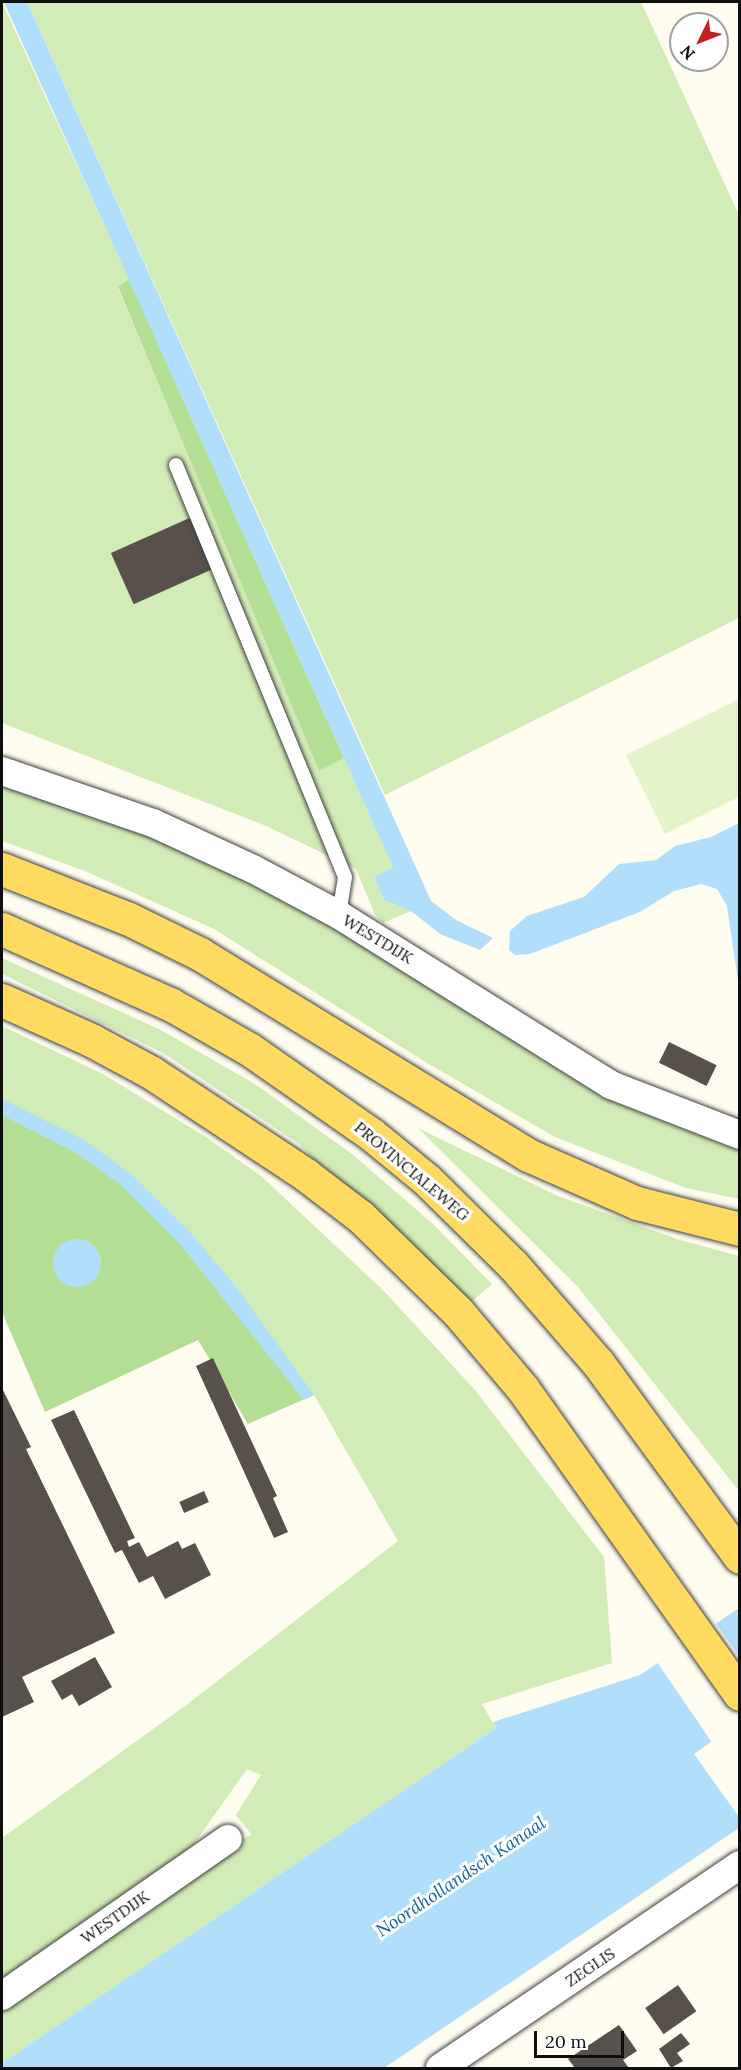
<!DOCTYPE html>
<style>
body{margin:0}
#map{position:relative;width:741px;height:2070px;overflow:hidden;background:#fffcf0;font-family:Lora,serif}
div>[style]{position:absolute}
.green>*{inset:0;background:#d2ecb7}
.forest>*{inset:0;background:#b5de95}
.pitch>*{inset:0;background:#e4f3c9}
.water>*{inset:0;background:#b1defa}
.round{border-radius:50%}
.pier>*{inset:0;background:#fffcf0}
.building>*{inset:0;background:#58504a;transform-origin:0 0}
.roads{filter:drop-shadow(0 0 2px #414141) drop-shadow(0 0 2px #414141)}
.service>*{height:14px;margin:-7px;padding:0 7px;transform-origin:7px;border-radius:7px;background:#fff}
.minor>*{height:28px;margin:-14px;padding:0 14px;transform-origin:14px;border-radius:14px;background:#fff}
.primary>*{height:33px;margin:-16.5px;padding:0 16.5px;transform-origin:16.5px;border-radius:16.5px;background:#ffda60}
span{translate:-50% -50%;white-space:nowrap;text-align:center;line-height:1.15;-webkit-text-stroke:6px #fff;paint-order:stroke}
.street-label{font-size:16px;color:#0e0e0e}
.water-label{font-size:18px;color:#1064a8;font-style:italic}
.frame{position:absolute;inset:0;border:3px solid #0e0e0e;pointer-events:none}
.north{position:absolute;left:669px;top:12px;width:60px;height:60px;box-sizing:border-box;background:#fff;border:2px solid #9f9f9f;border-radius:50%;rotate:227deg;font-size:16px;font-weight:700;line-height:24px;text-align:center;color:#0e0e0e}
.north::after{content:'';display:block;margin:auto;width:21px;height:27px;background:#c71e25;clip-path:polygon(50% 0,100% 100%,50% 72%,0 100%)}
.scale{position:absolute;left:534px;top:2031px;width:90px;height:27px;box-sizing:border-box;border:3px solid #0e0e0e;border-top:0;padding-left:8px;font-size:18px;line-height:21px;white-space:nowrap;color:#0e0e0e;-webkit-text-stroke:4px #fff;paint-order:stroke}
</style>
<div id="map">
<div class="green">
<i style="clip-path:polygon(2px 2px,129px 279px,118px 288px,319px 770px,344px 758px,394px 868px,374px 879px,384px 900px,411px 911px,383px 923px,375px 915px,356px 869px,266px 826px,2px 723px)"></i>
<i style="clip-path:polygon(27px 2px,641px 2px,739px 215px,739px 618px,385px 795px)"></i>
<i style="clip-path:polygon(2px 787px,61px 803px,165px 840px,236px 872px,372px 947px,606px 1096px,681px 1128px,739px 1147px,739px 1199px,686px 1188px,555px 1137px,427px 1063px,214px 929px,85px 871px,2px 841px)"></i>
<i style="clip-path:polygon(2px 958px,159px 1029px,255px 1084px,352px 1154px,433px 1224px,492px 1284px,463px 1309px,299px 1144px,163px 1053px,2px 974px)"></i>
<i style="clip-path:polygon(2px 1026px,103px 1074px,206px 1137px,261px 1176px,383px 1290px,475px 1390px,604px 1557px,612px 1663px,482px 1704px,496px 1728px,2px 2063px,2px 2007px,251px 1834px,236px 1815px,261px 1775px,247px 1769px,189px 1851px,2px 1981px,2px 1838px,185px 1706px,398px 1541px,314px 1395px,240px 1292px,191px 1233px,131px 1174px,84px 1140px,2px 1099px)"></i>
<i style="clip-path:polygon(418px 1128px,558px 1196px,677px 1239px,739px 1256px,739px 1491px,578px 1287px)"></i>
</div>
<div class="forest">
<i style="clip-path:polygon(129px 279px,344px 758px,319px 771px,118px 287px)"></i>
<i style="clip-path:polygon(2px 1099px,84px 1140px,131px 1174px,191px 1233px,240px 1292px,314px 1395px,248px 1424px,198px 1340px,45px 1412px,2px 1312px)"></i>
</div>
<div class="pitch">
<i style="clip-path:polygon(739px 699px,739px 797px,665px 834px,626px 755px)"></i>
</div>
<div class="water">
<i style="clip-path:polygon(4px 2px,27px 2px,431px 901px,456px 920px,493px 938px,480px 950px,440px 934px,411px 911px,384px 900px,374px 878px,393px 867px)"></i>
<i style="clip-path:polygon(739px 823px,739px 988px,727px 906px,717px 889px,701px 884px,674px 891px,640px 912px,530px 954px,515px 955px,509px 950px,510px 931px,527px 916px,584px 897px,619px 864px,656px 860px,675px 846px,711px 837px)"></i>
<i style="clip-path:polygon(2px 1099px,84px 1140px,131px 1174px,191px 1233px,240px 1292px,314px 1395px,304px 1400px,179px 1243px,120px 1184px,76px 1153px,2px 1115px)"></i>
<i class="round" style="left:53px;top:1239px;width:48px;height:48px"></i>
<i style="clip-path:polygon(739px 1608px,739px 1722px,694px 1754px,739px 1817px,739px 1828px,384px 2068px,2px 2068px,2px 2063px,496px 1728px,493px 1722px,640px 1675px)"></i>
</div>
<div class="pier">
<i style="clip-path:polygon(715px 1622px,739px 1656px,740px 1725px,713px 1744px,657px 1662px)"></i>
</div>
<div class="building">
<i style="left:194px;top:516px;width:56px;height:91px;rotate:66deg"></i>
<i style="left:669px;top:1042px;width:53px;height:23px;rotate:26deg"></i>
<i style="clip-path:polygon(213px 1358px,277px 1496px,273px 1498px,288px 1532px,274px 1538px,196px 1366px)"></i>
<i style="clip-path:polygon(2px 1388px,31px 1447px,26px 1449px,115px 1633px,22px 1677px,34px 1702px,2px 1717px)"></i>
<i style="clip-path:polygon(74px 1410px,135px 1538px,127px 1541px,129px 1547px,139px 1542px,147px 1557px,178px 1541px,182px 1549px,195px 1543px,211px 1575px,165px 1599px,153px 1576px,139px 1583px,122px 1550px,115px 1553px,51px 1420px)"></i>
<i style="left:204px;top:1491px;width:12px;height:27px;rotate:66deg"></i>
<i style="clip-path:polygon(95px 1657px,112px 1687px,79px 1706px,72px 1694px,62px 1700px,51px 1681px)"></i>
<i style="left:678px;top:1985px;width:32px;height:40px;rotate:55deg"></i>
<i style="clip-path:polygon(619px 2025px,637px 2051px,623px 2060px,629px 2068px,575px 2068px,568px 2059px)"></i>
<i style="clip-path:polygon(681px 2033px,690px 2044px,677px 2053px,683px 2061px,671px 2068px,659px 2049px)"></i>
</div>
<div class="roads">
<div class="service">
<i style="left:176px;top:465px;width:445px;rotate:67.7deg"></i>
<i style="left:345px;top:877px;width:38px;rotate:99deg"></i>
</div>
<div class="minor">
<i style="left:2px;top:771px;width:160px;rotate:19deg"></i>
<i style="left:153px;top:823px;width:110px;rotate:24.7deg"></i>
<i style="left:253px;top:869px;width:98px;rotate:28.1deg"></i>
<i style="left:339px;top:915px;width:321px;rotate:32deg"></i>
<i style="left:611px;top:1085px;width:138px;rotate:21.2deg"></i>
<i style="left:2px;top:1996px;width:275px;rotate:-34.8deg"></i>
<i style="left:440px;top:2068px;width:362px;rotate:-34.1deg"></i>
</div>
<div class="primary">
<i style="left:2px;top:869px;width:136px;rotate:21.5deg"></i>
<i style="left:129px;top:919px;width:79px;rotate:26.2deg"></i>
<i style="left:200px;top:954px;width:385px;rotate:31.5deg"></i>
<i style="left:528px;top:1155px;width:119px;rotate:23.8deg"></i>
<i style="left:637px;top:1203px;width:106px;rotate:14.2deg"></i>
<i style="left:2px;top:929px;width:184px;rotate:24.1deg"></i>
<i style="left:170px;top:1004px;width:91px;rotate:29.7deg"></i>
<i style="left:249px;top:1049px;width:149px;rotate:34.9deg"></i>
<i style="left:371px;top:1134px;width:72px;rotate:39.4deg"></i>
<i style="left:427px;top:1180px;width:121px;rotate:44.7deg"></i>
<i style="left:513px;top:1265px;width:130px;rotate:49.1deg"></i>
<i style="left:598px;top:1363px;width:240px;rotate:53.8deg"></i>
<i style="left:2px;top:1000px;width:98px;rotate:24.2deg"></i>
<i style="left:91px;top:1040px;width:69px;rotate:28.4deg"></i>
<i style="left:152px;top:1073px;width:185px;rotate:33.5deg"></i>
<i style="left:306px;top:1175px;width:69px;rotate:37.4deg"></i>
<i style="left:361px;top:1217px;width:136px;rotate:44.4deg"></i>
<i style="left:458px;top:1312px;width:101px;rotate:49.8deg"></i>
<i style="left:523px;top:1389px;width:374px;rotate:54.6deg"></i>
</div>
</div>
<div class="street-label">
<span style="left:378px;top:939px;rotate:31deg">WESTDIJK</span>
<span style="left:412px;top:1171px;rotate:40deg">PROVINCIALEWEG</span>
<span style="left:115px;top:1917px;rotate:-35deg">WESTDIJK</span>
<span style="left:590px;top:1967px;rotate:-34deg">ZEGLIS</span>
</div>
<div class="water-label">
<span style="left:461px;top:1877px;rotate:-34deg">Noordhollandsch Kanaal</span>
</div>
<div class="frame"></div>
<div class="north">N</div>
<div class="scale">20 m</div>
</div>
